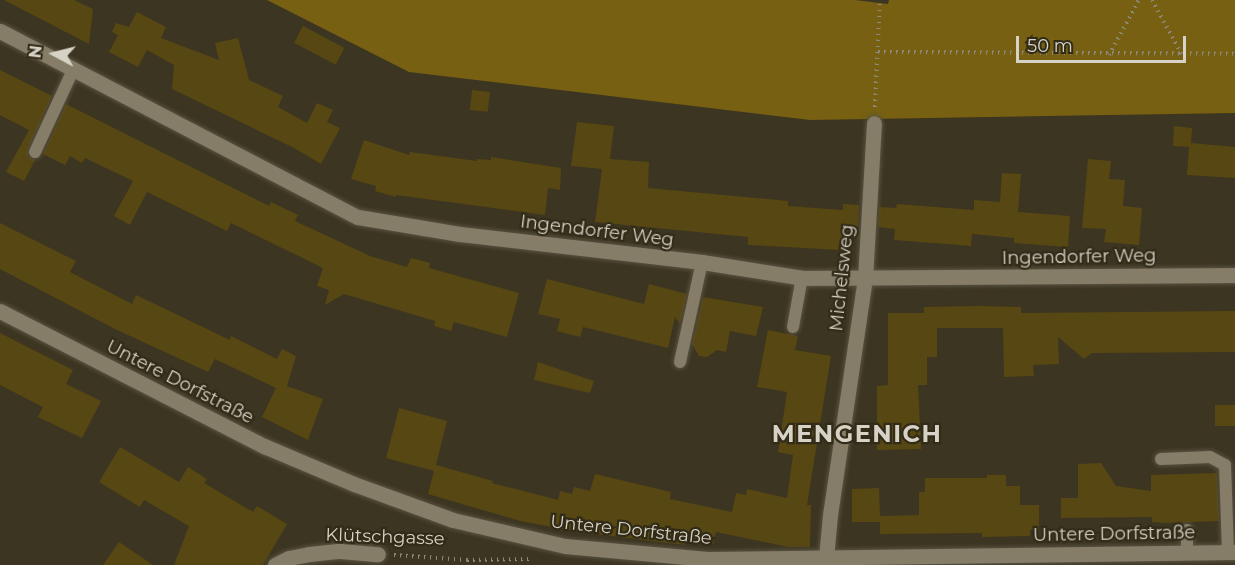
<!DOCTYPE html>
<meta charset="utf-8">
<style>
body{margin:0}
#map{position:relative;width:1235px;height:565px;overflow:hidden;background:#3c3521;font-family:Montserrat,sans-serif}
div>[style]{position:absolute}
.forest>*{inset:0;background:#776011}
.building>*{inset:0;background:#574712;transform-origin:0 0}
.path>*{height:4px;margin-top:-2px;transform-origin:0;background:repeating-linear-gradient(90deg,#8e8979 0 1.5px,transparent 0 6px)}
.roads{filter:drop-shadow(0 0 2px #595342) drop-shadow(0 0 2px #595342)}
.lane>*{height:12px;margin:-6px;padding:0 6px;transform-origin:6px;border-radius:6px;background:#857d67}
.street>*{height:15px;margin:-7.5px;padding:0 7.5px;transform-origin:7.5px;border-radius:7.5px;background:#857d67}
span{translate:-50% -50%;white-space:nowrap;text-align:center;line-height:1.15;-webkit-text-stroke:4.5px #312b17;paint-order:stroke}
.street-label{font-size:18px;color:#d6d2c6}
.district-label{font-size:24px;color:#d6d2c6;font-weight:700;letter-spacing:1.5px}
.north{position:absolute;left:24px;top:24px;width:60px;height:60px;-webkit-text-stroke:4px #312b17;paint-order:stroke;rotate:277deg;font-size:16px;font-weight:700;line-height:24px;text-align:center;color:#d6d2c6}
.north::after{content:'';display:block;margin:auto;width:21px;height:27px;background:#d6d2c6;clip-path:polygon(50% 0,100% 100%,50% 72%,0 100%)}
.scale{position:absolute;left:1016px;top:36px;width:170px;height:27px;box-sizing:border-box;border:3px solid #d6d2c6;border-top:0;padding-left:8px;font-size:18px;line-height:21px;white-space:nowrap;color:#d6d2c6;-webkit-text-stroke:4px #312b17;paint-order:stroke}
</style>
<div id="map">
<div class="forest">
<i style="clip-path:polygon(267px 0,855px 0,888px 4px,889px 0,1235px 0,1235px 113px,810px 120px,409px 72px)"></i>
</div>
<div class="building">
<i style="clip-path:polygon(4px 0,74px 0,93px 9px,89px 44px)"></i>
<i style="clip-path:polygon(137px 12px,166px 27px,161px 38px,219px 60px,215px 43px,238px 38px,249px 80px,283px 96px,278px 107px,307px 123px,317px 103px,333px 110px,327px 122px,340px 128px,321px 164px,294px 148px,172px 89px,174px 65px,147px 50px,138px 67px,109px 52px,118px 35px,112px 32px,116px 23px,129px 27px)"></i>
<i style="left:303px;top:26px;width:47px;height:19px;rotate:28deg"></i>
<i style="clip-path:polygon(0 70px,52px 96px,28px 149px,28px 156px,35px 160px,24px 181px,6px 172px,29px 130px,0 115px)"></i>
<i style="left:472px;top:90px;width:18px;height:20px;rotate:6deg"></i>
<i style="clip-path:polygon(66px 104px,269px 206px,271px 202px,298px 215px,295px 221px,370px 256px,407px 267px,411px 258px,430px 263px,429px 268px,519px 293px,507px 337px,454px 322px,451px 331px,434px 326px,435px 321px,344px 294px,325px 305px,329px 290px,317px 286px,323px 268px,231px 223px,227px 231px,147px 192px,130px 225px,114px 216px,133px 181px,85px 158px,82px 163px,70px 156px,65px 165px,43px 154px)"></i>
<i style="clip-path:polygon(577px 122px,614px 126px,610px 159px,649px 162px,648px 188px,788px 201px,788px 206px,843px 210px,843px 204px,859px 205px,858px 226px,843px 226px,841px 250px,748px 245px,748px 237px,595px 222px,602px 169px,571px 166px)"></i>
<i style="clip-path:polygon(1174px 126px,1192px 128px,1191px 143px,1235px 147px,1235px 178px,1187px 175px,1189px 147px,1173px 146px)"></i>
<i style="clip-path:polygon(364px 140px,409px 155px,410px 152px,477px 161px,477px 159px,491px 160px,491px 157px,561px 168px,560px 190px,548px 188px,545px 215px,396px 195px,396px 197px,375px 191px,376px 186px,351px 179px)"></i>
<i style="clip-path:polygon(1088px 159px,1111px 161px,1109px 179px,1125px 180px,1123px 206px,1142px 208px,1139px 245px,1104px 242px,1106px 229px,1082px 228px)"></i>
<i style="clip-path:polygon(1002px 173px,1021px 174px,1018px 212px,1070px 216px,1068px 247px,1014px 243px,1014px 238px,972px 234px,971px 246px,894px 240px,895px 229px,878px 227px,879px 207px,896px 208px,897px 204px,974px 210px,974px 200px,1000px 202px)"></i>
<i style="clip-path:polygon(0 223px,76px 261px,70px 272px,132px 304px,136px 295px,230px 340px,231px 336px,277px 359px,282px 349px,296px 356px,287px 386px,323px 399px,308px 440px,262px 417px,276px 388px,215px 359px,208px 372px,115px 329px,0 269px)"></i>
<i style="clip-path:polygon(547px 279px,644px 304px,649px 284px,687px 294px,680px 324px,675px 317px,668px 348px,583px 327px,580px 337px,557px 331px,560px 319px,538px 314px)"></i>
<i style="clip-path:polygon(703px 297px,763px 307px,756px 336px,730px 331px,726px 352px,717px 350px,707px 357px,699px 356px,692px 344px)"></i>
<i style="clip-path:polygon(978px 306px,1021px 307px,1021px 313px,1235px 311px,1235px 352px,1092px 353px,1084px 359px,1058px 337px,1059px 364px,1033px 365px,1034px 376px,1004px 377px,1003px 328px,937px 328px,937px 357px,927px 357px,927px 385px,918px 385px,921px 449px,877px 450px,877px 386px,888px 385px,888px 313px,924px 313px,924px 307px)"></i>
<i style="clip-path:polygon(768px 330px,798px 336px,795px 350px,831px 356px,807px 505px,811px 505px,810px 547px,788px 547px,716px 532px,713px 544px,686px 538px,685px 545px,579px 532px,520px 521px,428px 494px,434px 471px,386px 458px,399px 408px,447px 421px,436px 465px,493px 481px,492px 483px,558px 500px,560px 491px,572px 494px,574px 487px,590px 491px,595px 474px,671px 492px,670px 499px,732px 512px,736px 493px,746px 495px,747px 489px,787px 498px,793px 455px,778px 452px,787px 392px,757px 387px)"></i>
<i style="clip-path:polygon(0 333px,73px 370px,66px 384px,101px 401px,82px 438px,38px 417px,43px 407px,0 385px)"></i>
<i style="clip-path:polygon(538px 362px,594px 381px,590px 393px,534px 380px)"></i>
<i style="left:1215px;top:405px;width:20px;height:21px"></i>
<i style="clip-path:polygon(120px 447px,179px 482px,188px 467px,207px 479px,204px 483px,253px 512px,257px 506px,287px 524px,263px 565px,174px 565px,189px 526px,144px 500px,140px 507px,99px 482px)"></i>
<i style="clip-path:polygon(1101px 463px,1116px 486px,1151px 491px,1151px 475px,1217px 473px,1219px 521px,1168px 523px,1152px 522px,1152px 517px,1061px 518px,1061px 498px,1078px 498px,1078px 464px)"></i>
<i style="clip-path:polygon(987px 475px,1006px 475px,1006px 486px,1020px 486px,1020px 505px,1039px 505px,1039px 530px,1030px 530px,1030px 536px,982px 537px,982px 533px,880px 534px,880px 522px,852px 522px,852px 489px,879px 488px,880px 516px,919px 515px,919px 492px,925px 492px,925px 478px,987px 478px)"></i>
<i style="clip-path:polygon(119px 542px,153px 565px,103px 565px)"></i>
</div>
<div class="path">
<i style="left:1152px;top:0;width:63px;rotate:61.4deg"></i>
<i style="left:878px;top:52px;width:357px;rotate:0.3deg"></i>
<i style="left:1109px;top:55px;width:63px;rotate:-61.4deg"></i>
<i style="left:875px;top:107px;width:107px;rotate:-87.3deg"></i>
<i style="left:394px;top:555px;width:73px;rotate:3.9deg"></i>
<i style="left:467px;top:560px;width:66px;rotate:-0.9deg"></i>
</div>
<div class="roads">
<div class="lane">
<i style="left:35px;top:152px;width:90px;rotate:-65.1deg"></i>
<i style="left:793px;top:327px;width:51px;rotate:-79.8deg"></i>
<i style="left:680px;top:362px;width:102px;rotate:-77.6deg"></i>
<i style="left:1161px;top:459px;width:49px;rotate:-2.3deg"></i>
<i style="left:1210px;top:457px;width:17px;rotate:28deg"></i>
<i style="left:1225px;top:465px;width:87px;rotate:88deg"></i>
<i style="left:1187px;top:530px;width:23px;rotate:90deg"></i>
</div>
<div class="street">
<i style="left:0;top:31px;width:403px;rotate:27.5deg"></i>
<i style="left:358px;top:217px;width:103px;rotate:9.5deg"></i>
<i style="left:460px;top:234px;width:244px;rotate:6.6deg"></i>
<i style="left:702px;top:262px;width:102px;rotate:9deg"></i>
<i style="left:803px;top:278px;width:432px;rotate:-0.4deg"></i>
<i style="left:0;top:311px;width:297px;rotate:27.1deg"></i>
<i style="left:264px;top:446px;width:98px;rotate:22.9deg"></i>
<i style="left:354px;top:484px;width:105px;rotate:20deg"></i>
<i style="left:453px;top:520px;width:115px;rotate:13.1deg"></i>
<i style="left:565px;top:546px;width:143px;rotate:5.2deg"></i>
<i style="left:707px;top:559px;width:528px;rotate:-0.76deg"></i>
<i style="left:826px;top:558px;width:43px;rotate:-84.7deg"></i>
<i style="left:830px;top:515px;width:239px;rotate:-81.6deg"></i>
<i style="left:865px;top:279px;width:156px;rotate:-86.7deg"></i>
<i style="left:275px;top:565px;width:16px;rotate:-27deg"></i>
<i style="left:289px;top:558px;width:20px;rotate:-11deg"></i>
<i style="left:309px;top:554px;width:31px;rotate:-6deg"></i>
<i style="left:340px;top:551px;width:38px;rotate:5deg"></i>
</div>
</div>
<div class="street-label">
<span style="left:597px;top:231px;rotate:7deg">Ingendorfer Weg</span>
<span style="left:1079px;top:257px;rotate:-1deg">Ingendorfer Weg</span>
<span style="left:842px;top:278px;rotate:-84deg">Michelsweg</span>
<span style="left:180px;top:382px;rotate:27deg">Untere Dorfstraße</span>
<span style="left:631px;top:530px;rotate:6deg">Untere Dorfstraße</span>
<span style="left:1114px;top:534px;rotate:-1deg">Untere Dorfstraße</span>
<span style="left:385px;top:537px;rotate:2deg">Klütschgasse</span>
</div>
<div class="district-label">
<span style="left:857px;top:434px">MENGENICH</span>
</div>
<div class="north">N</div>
<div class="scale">50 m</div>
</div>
